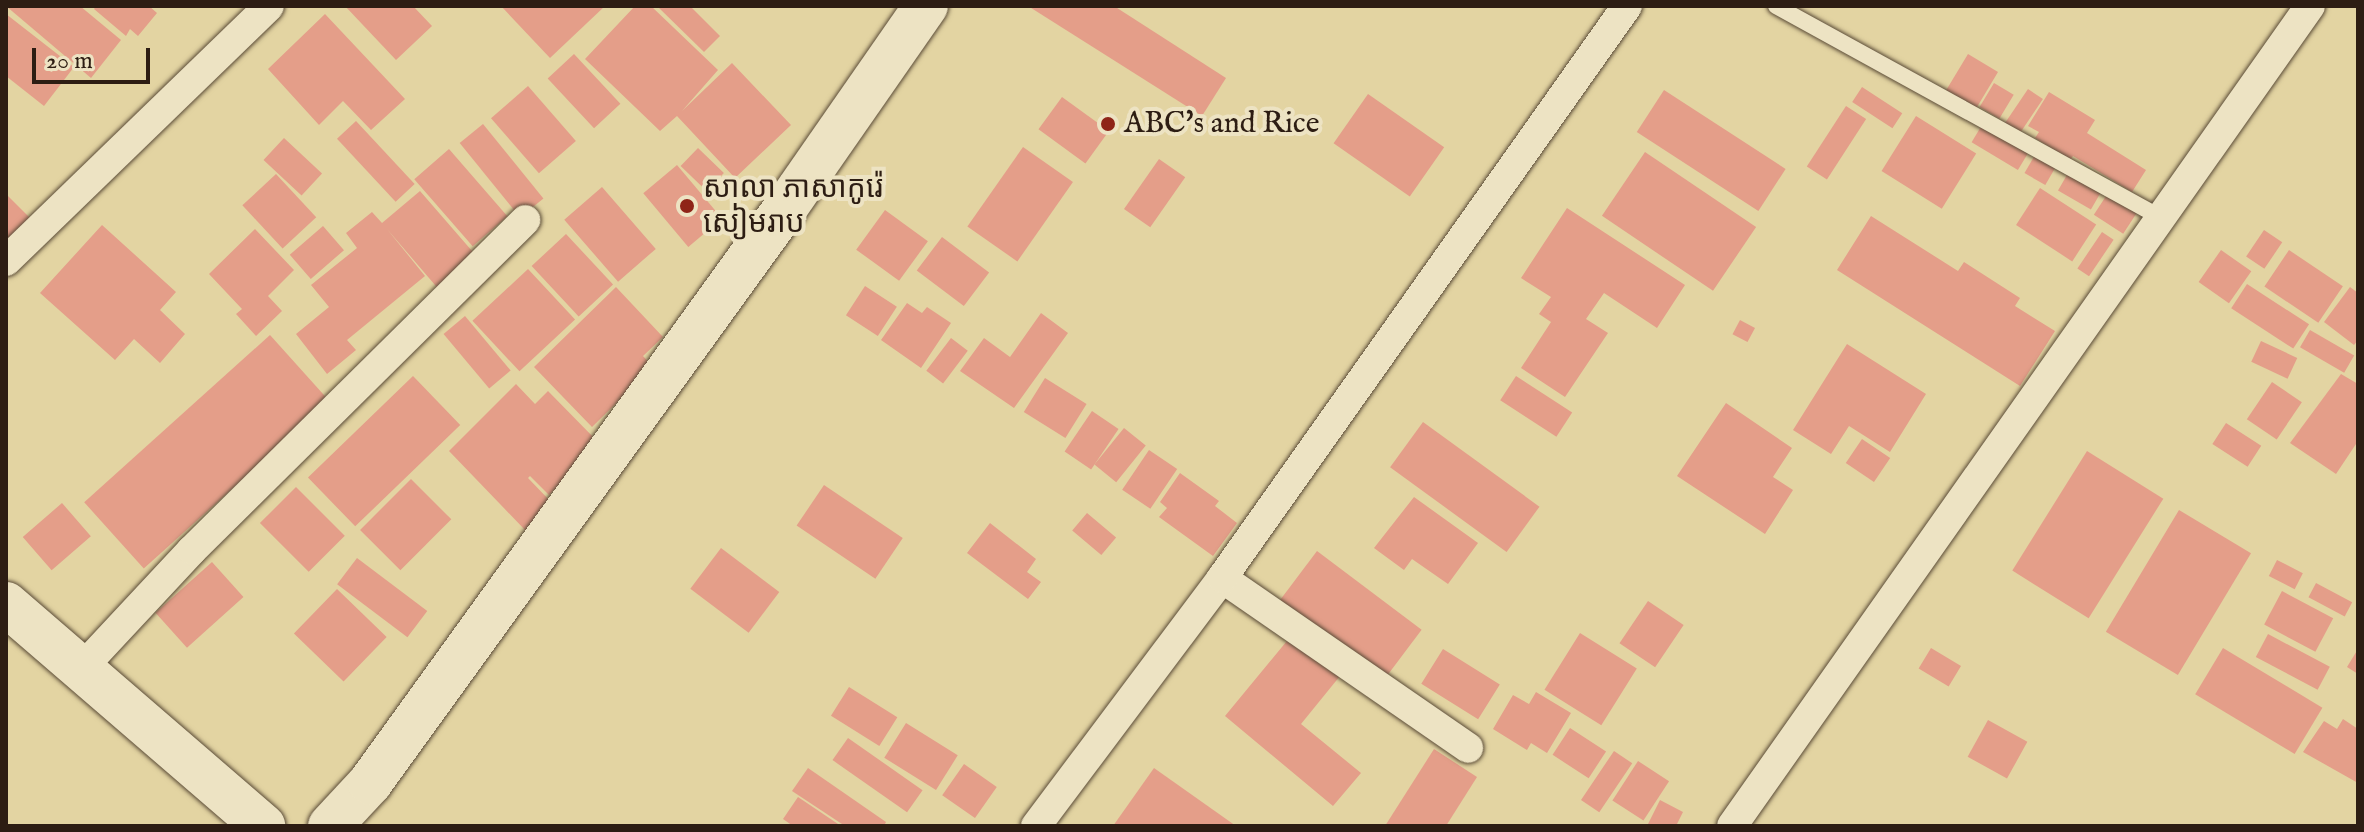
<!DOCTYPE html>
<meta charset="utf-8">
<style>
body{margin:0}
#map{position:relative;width:2364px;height:832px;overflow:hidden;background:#e3d4a2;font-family:"IM FELL English","Noto Sans Khmer",serif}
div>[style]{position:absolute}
.building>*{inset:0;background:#e49e89;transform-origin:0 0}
.roads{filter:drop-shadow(0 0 2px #5a4b37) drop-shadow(0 0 2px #5a4b37)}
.lane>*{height:16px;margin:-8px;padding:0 8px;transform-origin:8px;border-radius:8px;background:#ede3c3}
.street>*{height:30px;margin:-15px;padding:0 15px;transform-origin:15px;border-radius:15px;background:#ede3c3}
.secondary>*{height:44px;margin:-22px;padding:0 22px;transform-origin:22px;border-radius:22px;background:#ede3c3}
.dots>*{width:22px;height:22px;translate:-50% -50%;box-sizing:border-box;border:4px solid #ede3c3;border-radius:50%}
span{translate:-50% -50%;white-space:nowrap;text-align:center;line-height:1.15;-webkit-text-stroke:8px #ede3c3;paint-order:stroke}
.poi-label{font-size:30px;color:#2d1d13}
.left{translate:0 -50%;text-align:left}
.frame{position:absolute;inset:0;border:8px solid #2d1d13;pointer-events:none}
.scale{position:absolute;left:32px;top:48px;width:118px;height:36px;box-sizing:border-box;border:4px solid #2d1d13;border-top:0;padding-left:10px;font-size:24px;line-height:28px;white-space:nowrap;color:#2d1d13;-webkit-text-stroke:6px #ede3c3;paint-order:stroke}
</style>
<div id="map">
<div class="building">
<i style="clip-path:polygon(6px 6px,80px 6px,121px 40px,91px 78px)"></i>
<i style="clip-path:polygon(96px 6px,149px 6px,157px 13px,138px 36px,130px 29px,126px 36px,94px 9px)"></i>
<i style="clip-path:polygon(345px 6px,413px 6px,432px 26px,396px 60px)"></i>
<i style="clip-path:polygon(501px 6px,605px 6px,550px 58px)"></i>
<i style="clip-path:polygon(635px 6px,651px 6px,718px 70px,682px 111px,732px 63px,791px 125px,735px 178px,677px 116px,660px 131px,585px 59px)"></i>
<i style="clip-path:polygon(657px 6px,690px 6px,720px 36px,704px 52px)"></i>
<i style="clip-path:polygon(1028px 6px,1114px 6px,1226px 78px,1202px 116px)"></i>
<i style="clip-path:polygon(6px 14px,74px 67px,44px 106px,6px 76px)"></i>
<i style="clip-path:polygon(325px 14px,405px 99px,371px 130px,343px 101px,319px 125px,268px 69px)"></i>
<i style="left:574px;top:54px;width:68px;height:36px;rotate:47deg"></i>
<i style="left:1968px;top:54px;width:35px;height:43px;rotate:31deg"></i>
<i style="left:1994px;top:83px;width:23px;height:28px;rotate:31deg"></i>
<i style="left:528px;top:86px;width:73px;height:49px;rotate:49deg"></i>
<i style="left:1862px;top:87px;width:48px;height:18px;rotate:33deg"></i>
<i style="left:2028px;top:89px;width:18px;height:42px;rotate:34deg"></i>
<i style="left:1664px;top:90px;width:145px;height:50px;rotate:33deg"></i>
<i style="clip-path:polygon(2049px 92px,2095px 120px,2087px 133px,2146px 170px,2132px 192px,2073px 156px,2070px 160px,2035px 138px,2039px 132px,2028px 126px)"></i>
<i style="left:1368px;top:94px;width:93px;height:60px;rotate:35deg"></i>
<i style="left:1062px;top:97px;width:58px;height:40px;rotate:36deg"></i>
<i style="left:1846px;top:106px;width:24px;height:72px;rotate:33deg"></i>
<i style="left:1916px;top:116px;width:71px;height:65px;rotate:32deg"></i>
<i style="left:1985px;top:120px;width:54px;height:26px;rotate:31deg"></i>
<i style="left:356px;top:121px;width:86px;height:26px;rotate:47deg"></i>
<i style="left:483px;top:124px;width:96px;height:30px;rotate:51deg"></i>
<i style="left:284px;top:138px;width:52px;height:30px;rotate:43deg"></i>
<i style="left:1023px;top:147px;width:61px;height:97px;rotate:35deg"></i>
<i style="left:698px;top:148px;width:36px;height:25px;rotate:44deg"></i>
<i style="left:2039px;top:148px;width:24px;height:29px;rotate:30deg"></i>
<i style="left:449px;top:149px;width:89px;height:46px;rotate:49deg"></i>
<i style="left:1645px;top:152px;width:134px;height:77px;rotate:34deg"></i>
<i style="left:1159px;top:159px;width:32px;height:61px;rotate:35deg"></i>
<i style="left:677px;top:165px;width:70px;height:44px;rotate:50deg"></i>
<i style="left:2071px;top:168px;width:38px;height:26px;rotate:30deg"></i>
<i style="left:276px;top:174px;width:59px;height:46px;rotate:47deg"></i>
<i style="left:602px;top:187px;width:82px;height:50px;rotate:49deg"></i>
<i style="left:2040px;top:188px;width:67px;height:44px;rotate:33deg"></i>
<i style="clip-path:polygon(420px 191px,479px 259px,441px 292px,387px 229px,425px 276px,347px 340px,356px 350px,327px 374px,296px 334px,329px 307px,311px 285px,357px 248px,346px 233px,372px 212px,382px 223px)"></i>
<i style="left:2108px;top:193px;width:35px;height:26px;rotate:33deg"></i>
<i style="clip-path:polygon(6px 194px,37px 225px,6px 257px)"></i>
<i style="clip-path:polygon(1567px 208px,1685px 285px,1657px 328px,1604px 293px,1586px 319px,1608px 333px,1565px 397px,1521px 368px,1551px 322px,1539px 314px,1551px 297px,1521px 278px)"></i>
<i style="left:885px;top:210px;width:53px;height:49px;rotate:36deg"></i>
<i style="clip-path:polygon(1871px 216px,1958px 271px,1964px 262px,2020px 298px,2015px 306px,2055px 331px,2020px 386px,1837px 270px)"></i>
<i style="clip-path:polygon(102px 225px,176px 292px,160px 310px,185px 334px,160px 363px,134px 339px,115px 360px,40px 293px)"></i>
<i style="left:323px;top:226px;width:32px;height:44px;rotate:49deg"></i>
<i style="clip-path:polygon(255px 229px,294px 270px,268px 296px,282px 311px,256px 336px,236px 314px,242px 309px,209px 274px)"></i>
<i style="left:2264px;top:230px;width:22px;height:32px;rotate:34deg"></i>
<i style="left:2102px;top:232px;width:14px;height:44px;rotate:34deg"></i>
<i style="left:566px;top:234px;width:69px;height:47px;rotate:47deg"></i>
<i style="left:942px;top:237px;width:59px;height:42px;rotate:37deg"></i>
<i style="left:2221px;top:250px;width:37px;height:39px;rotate:35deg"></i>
<i style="left:2289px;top:250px;width:65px;height:44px;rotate:34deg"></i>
<i style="left:528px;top:269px;width:69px;height:76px;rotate:47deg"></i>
<i style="left:2247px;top:284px;width:74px;height:29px;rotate:33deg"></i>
<i style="left:865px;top:286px;width:38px;height:35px;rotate:33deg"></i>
<i style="clip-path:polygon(616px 287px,663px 337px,643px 356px,653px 367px,592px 427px,534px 367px)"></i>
<i style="clip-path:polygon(2350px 287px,2358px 293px,2358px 340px,2354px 345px,2324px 322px)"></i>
<i style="clip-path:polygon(907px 303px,922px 313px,927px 307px,951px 323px,921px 368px,881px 340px)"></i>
<i style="clip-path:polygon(1041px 313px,1068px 333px,1014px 408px,960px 371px,984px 338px,1010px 357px)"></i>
<i style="left:465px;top:316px;width:71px;height:28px;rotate:50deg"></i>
<i style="left:1740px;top:320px;width:17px;height:16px;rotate:28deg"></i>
<i style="left:2310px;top:330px;width:51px;height:20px;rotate:30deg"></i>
<i style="left:270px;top:335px;width:89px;height:250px;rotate:48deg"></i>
<i style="left:951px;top:338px;width:21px;height:41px;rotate:37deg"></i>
<i style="left:2261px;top:341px;width:40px;height:23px;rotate:25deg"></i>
<i style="clip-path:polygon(1847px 344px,1926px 394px,1890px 452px,1849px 426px,1831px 454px,1793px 430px)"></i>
<i style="clip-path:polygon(2341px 374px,2358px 384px,2358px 441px,2336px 474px,2290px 443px)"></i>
<i style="left:413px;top:376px;width:68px;height:146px;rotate:46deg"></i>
<i style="left:1516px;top:376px;width:67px;height:29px;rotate:33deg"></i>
<i style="left:1045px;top:378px;width:49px;height:40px;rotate:32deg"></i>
<i style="left:2272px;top:382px;width:36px;height:45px;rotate:34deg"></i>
<i style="clip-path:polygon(516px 384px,535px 404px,548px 391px,600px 444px,549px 495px,530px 476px,528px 478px,553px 504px,526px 531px,449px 451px)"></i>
<i style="clip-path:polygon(1726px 403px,1792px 448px,1773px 477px,1793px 490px,1765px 534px,1677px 476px)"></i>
<i style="left:1092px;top:411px;width:32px;height:49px;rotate:34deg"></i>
<i style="left:1423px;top:422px;width:144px;height:56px;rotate:36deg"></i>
<i style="left:2226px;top:423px;width:42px;height:25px;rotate:33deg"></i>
<i style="left:1124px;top:428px;width:28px;height:47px;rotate:39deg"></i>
<i style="left:1862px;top:439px;width:34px;height:29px;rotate:34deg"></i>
<i style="left:1149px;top:450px;width:34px;height:48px;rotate:34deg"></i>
<i style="left:2087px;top:451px;width:90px;height:141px;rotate:32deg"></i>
<i style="clip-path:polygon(1180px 473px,1219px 501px,1215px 506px,1237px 523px,1213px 556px,1159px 517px,1167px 508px,1160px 502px)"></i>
<i style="left:411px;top:479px;width:57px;height:72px;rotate:45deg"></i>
<i style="left:824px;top:485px;width:95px;height:49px;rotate:34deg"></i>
<i style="left:296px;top:487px;width:69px;height:51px;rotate:45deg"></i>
<i style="clip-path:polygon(1414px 497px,1478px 543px,1448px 584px,1412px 559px,1404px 570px,1374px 548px)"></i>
<i style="left:62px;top:503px;width:44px;height:52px;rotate:49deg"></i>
<i style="left:2179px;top:510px;width:84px;height:142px;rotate:31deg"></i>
<i style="left:1087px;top:513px;width:38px;height:23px;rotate:40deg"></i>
<i style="clip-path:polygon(990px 523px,1036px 559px,1027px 572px,1041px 582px,1028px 599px,967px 553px)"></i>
<i style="left:721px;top:548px;width:73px;height:51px;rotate:37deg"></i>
<i style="left:1317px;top:551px;width:131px;height:65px;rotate:37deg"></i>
<i style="left:357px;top:558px;width:88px;height:33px;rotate:37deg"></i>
<i style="left:2277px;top:560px;width:29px;height:18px;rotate:27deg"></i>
<i style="left:212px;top:562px;width:47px;height:76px;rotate:48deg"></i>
<i style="left:2316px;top:583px;width:41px;height:16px;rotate:28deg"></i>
<i style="left:337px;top:589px;width:69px;height:62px;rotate:44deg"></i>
<i style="left:2282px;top:591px;width:58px;height:38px;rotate:28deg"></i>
<i style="left:1648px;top:601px;width:43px;height:51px;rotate:34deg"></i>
<i style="left:1580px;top:633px;width:67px;height:67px;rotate:32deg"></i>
<i style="left:2268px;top:634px;width:70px;height:26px;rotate:28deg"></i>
<i style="clip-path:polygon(1291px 636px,1340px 676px,1301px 724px,1361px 773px,1333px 806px,1225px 716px)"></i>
<i style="left:1931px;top:648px;width:35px;height:24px;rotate:31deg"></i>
<i style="left:2223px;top:648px;width:116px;height:54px;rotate:31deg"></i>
<i style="left:1443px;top:649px;width:67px;height:41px;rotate:32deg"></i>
<i style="clip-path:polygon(2358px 649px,2358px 674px,2347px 667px)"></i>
<i style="left:849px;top:687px;width:57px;height:34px;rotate:32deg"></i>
<i style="clip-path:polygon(1536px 692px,1571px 713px,1547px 753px,1531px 743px,1527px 750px,1493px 729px,1513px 695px,1529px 704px)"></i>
<i style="clip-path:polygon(2343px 719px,2358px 729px,2358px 783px,2303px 752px,2324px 721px,2337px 729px)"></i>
<i style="left:1988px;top:720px;width:45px;height:42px;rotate:29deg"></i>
<i style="left:906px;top:723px;width:61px;height:41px;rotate:32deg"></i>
<i style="left:1570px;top:728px;width:43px;height:32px;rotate:33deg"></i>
<i style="left:848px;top:738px;width:91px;height:27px;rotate:35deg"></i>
<i style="clip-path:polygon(1434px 749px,1477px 777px,1446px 826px,1385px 826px)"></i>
<i style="left:1614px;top:751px;width:22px;height:59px;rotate:34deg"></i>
<i style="left:1638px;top:761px;width:37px;height:47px;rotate:33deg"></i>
<i style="left:964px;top:764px;width:40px;height:38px;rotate:35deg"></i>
<i style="clip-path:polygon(808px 768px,886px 822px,884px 826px,845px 826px,792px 791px)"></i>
<i style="clip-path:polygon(1154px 768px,1236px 826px,1113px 826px)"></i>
<i style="clip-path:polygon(798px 797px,841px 826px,793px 826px,783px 819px)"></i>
<i style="clip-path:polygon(1660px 800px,1683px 812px,1676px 826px,1647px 826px)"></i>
</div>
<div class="roads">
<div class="lane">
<i style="left:1776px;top:6px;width:440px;rotate:28.8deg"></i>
</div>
<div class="street">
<i style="left:6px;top:261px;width:366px;rotate:-44.1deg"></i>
<i style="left:1222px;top:578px;width:299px;rotate:34.6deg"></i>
<i style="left:82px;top:668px;width:161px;rotate:-47deg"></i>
<i style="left:192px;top:550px;width:469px;rotate:-44.7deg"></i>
<i style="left:1036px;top:826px;width:310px;rotate:-53.1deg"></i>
<i style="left:1222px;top:578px;width:701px;rotate:-54.7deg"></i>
<i style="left:1732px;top:826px;width:1003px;rotate:-54.82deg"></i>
</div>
<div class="secondary">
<i style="left:6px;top:604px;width:340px;rotate:40.8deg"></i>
<i style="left:330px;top:826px;width:59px;rotate:-47.1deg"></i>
<i style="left:370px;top:783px;width:707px;rotate:-54.15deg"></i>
<i style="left:784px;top:210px;width:249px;rotate:-55.2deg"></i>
</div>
</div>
<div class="dots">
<i style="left:1108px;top:124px;background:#8f2418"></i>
<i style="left:687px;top:206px;background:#8f2418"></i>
</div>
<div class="poi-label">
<span class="left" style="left:1124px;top:124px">ABC's and Rice</span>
<span class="left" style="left:703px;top:206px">សាលា ភាសាកូរ៉េ<br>សៀមរាប</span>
</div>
<div class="frame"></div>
<div class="scale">20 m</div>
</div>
